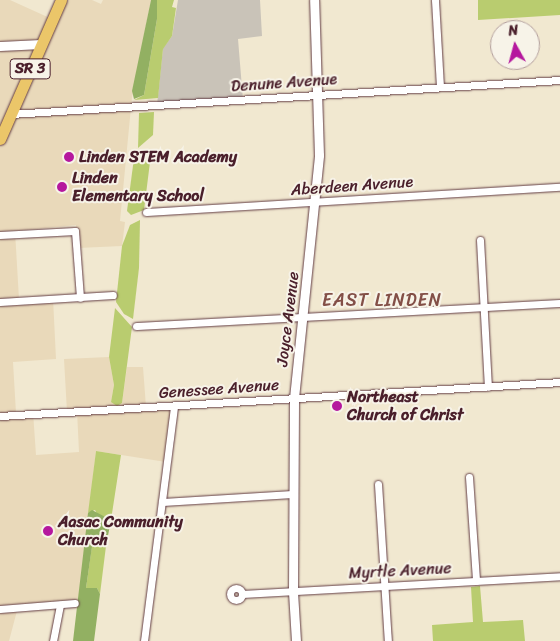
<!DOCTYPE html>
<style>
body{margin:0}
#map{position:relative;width:560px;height:641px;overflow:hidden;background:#f1e8d0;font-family:Sriracha,sans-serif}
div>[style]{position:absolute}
.built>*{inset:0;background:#e9d9ba}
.industrial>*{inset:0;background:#c9c3b8}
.green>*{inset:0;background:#b9cc6f}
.forest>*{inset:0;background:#92b062}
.roads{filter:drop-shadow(0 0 1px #633d44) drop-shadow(0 0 1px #633d44)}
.minor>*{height:7px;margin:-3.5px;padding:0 3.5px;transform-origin:3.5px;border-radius:3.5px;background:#fff}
.minor>.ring{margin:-3.5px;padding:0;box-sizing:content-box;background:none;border:7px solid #fff;border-radius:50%}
.tertiary>*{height:9px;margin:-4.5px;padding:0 4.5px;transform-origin:4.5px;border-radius:4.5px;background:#fff}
.primary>*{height:11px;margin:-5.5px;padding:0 5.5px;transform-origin:5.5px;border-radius:5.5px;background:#ebc669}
.dots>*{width:14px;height:14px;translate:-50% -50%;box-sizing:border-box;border:2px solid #f7f3e8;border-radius:50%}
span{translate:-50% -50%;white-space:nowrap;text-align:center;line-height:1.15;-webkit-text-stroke:4px #f7f3e8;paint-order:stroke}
.shield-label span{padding:1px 4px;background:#f7f3e8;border:1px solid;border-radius:4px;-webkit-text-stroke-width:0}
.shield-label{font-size:15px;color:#4a1f2b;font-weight:700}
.street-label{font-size:16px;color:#4a1f2b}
.poi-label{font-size:16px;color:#4a1f2b;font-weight:700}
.left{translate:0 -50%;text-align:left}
.neighbourhood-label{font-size:18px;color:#834f47;letter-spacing:1px}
.north{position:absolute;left:490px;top:20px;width:50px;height:50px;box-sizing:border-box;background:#f7f3e8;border:1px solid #b29e9c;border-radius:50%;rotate:353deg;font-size:14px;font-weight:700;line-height:20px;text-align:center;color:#4a1f2b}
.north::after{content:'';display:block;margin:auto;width:18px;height:22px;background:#b5179e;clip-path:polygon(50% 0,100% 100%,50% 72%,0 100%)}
</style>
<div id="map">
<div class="built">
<i style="clip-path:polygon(0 0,10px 0,52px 19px,61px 0,92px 0,101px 4px,103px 0,151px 0,132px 97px,120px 221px,125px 222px,122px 246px,78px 248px,76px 225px,15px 231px,19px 299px,53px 298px,56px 359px,13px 362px,16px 413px,33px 412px,36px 455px,79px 452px,77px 411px,67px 412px,64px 359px,109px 357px,114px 385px,111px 402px,122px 403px,127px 367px,143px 367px,146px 407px,172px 406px,166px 462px,96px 451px,78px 603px,18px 607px,9px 641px,0 641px)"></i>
</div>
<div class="industrial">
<i style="clip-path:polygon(178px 0,260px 0,262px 36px,238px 39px,243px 100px,157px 105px,163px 48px,172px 36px)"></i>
</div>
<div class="green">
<i style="clip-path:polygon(157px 0,174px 0,172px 7px,176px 8px,172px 36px,163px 49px,158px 98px,134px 100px,144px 95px,157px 19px)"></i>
<i style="clip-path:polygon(478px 0,560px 0,560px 15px,478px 20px)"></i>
<i style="clip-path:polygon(154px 112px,153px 135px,138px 148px,139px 113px)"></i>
<i style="clip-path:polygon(138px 156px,150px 162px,144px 210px,131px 215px,127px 211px,134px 158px)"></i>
<i style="clip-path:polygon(140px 220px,139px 268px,133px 319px,124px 314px,116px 302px,122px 246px,130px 225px)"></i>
<i style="clip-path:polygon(115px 308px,132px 327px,122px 403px,117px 406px,111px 402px,114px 385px,109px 357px)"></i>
<i style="clip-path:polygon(96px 451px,121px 455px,111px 520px,98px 516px,95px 510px,88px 513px)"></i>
<i style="clip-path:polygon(93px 539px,106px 546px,100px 594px,97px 588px,86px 588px)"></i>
<i style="clip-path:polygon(480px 586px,483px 622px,523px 620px,525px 641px,433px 641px,432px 625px,473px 622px,471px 587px)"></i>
</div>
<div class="forest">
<i style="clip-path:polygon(151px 0,157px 0,157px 19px,144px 95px,134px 99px,132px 91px)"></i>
<i style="clip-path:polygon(92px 510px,111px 520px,106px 546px,93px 540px,86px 588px,97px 588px,100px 594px,94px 641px,73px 641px,88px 513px)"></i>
</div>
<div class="roads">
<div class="minor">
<i style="left:435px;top:0;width:87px;rotate:86.7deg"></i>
<i style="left:10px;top:114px;width:551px;rotate:-3.54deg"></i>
<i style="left:146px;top:212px;width:415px;rotate:-3.5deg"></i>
<i style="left:0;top:235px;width:75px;rotate:-3.1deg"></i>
<i style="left:75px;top:231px;width:67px;rotate:85.7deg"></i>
<i style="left:480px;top:240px;width:147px;rotate:86.9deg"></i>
<i style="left:0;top:302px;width:113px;rotate:-3.5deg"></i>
<i style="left:136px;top:326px;width:425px;rotate:-3.1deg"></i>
<i style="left:0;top:416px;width:561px;rotate:-3.47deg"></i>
<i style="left:469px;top:477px;width:104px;rotate:86.1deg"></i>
<i style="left:378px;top:484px;width:157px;rotate:86.4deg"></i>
<i style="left:162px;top:502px;width:131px;rotate:-3.5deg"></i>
<i class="ring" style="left:230px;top:588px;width:5px;height:5px"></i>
<i style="left:242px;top:594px;width:319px;rotate:-3.2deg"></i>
<i style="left:0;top:609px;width:75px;rotate:-4.6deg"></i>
<i style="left:53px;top:641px;width:37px;rotate:-79deg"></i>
<i style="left:144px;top:641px;width:237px;rotate:-82.7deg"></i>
</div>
<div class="tertiary">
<i style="left:0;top:46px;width:41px;rotate:-2.8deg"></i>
<i style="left:296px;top:641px;width:49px;rotate:-93.5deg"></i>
<i style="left:293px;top:592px;width:194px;rotate:-89.7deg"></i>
<i style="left:294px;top:398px;width:244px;rotate:-84.1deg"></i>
<i style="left:319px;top:155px;width:155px;rotate:-91.8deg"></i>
</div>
<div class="primary">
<i style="left:0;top:139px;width:152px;rotate:-66.3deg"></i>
</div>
</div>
<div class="dots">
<i style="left:69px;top:157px;background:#b5179e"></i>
<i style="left:62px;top:187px;background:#b5179e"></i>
<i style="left:337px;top:406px;background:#b5179e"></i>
<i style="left:48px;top:531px;background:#b5179e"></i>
</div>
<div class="shield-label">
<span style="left:30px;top:69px">SR 3</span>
</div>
<div class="street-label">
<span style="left:284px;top:83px;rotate:-4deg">Denune Avenue</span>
<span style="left:352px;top:186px;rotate:-4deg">Aberdeen Avenue</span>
<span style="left:288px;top:319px;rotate:-83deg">Joyce Avenue</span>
<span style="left:219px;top:389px;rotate:-4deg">Genessee Avenue</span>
<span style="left:400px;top:571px;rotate:-3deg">Myrtle Avenue</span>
</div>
<div class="poi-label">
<span class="left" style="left:79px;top:157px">Linden STEM Academy</span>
<span class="left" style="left:72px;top:187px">Linden<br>Elementary School</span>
<span class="left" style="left:347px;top:406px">Northeast<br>Church of Christ</span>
<span class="left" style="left:58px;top:531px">Aasac Community<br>Church</span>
</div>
<div class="neighbourhood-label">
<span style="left:382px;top:300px">EAST LINDEN</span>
</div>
<div class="north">N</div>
</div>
